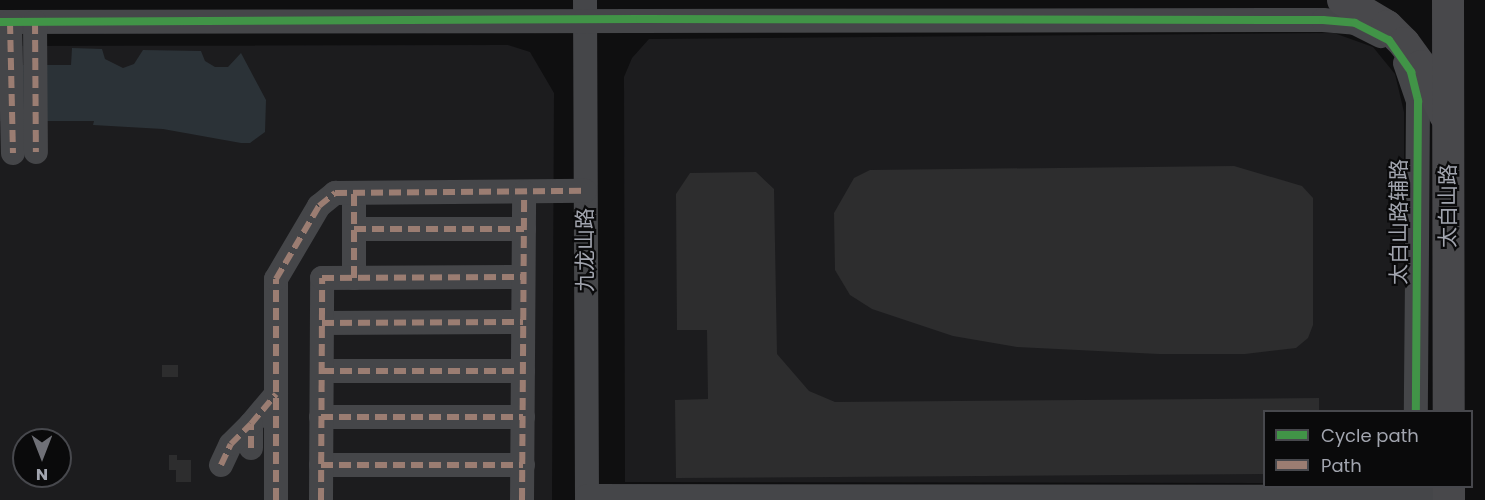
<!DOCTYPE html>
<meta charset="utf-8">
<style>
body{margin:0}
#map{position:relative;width:1485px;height:500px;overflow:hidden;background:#0f0f10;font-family:Poppins,"Noto Sans SC",sans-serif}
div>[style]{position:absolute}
.built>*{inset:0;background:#1c1c1e}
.water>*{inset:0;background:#2b3237}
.building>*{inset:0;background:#2d2d2e;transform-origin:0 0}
.minor>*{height:24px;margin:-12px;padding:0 12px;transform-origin:12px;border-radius:12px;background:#454649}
.major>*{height:32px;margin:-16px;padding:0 16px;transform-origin:16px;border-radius:16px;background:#48484b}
.quiet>*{height:6px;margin-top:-3px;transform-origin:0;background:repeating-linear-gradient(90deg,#9b7d72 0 12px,transparent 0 18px)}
.cycleway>*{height:8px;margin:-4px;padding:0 4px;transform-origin:4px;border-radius:4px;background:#419447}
span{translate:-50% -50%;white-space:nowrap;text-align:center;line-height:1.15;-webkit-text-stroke:4.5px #0a0a0b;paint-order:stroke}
.street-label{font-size:21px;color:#a2a5af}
.legend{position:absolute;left:1263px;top:410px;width:210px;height:78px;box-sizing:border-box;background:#0a0a0b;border:2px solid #47484d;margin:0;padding:8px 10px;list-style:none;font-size:18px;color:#a2a5af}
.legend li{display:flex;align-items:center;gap:12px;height:30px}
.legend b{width:30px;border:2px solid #47484d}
.north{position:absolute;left:12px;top:428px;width:60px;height:60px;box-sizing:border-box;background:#0a0a0b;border:2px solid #47484d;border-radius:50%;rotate:180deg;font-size:16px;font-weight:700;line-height:24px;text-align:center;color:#a2a5af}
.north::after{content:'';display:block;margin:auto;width:21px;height:27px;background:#6f7077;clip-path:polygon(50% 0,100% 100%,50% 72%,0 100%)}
</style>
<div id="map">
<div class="built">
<i style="clip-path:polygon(1334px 33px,1373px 47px,1395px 74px,1404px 112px,1404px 411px,1264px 412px,1264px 483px,625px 482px,624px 77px,632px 58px,649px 39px)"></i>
<i style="clip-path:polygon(evenodd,508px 45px,530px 52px,554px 93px,552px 500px,0 500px,0 46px,508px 45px,24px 440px,60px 440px,60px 476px,24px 476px,24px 440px)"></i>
</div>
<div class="water">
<i style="clip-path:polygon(72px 48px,102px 49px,105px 59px,123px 68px,134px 64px,143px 50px,201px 51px,205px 61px,215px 67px,228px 67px,241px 53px,266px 100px,265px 132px,250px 143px,241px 143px,163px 129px,93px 125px,94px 121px,0 121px,0 65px,71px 65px)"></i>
</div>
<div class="building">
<i style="clip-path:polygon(1234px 166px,1302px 186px,1313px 198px,1313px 325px,1308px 338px,1296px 348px,1245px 354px,1159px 354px,1017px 347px,953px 336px,872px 309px,850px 295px,835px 270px,834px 213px,854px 178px,870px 170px)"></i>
<i style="clip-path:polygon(756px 172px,774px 189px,777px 354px,809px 391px,835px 402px,1319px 398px,1319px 412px,1264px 412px,1264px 474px,676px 478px,675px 400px,708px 399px,707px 330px,677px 330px,676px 194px,690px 173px)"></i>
<i style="left:162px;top:365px;width:16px;height:12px"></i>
<i style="clip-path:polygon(169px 455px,177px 455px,177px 460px,191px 460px,191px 482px,176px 482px,176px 470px,169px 470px)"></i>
</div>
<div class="minor">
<i style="left:585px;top:0;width:500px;rotate:89.77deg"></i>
<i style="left:0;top:22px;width:1323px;rotate:-0.09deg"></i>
<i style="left:1323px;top:20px;width:32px;rotate:5deg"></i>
<i style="left:1355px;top:23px;width:29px;rotate:27deg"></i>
<i style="left:10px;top:22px;width:131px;rotate:88.7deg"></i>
<i style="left:35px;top:22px;width:130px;rotate:89.6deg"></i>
<i style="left:1405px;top:63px;width:40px;rotate:71.1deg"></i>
<i style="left:1418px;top:101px;width:311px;rotate:90.4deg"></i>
<i style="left:354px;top:229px;width:170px"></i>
<i style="left:354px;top:278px;width:85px;rotate:-90deg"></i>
<i style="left:322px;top:323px;width:201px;rotate:-0.3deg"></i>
<i style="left:322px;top:371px;width:201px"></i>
<i style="left:321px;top:417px;width:202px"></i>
<i style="left:251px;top:448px;width:24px;rotate:-90deg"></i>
<i style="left:251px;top:424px;width:39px;rotate:-50deg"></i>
<i style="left:221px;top:465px;width:23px;rotate:-65deg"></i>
<i style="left:231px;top:444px;width:28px;rotate:-45deg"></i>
<i style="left:321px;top:465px;width:202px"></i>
<i style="left:587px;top:496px;width:862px;rotate:0.07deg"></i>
<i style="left:276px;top:500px;width:221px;rotate:-90deg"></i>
<i style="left:276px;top:279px;width:85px;rotate:-59.5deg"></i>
<i style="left:319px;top:206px;width:21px;rotate:-39deg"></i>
<i style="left:335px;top:193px;width:250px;rotate:-0.5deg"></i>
<i style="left:321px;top:500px;width:222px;rotate:-89.7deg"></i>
<i style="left:322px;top:278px;width:201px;rotate:-0.3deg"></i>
<i style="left:522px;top:500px;width:308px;rotate:-89.6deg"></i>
</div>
<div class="major">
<i style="left:1343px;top:0;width:51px;rotate:30.6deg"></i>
<i style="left:1387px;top:26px;width:24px;rotate:45deg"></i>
<i style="left:1404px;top:43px;width:29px;rotate:54deg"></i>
<i style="left:1421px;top:66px;width:55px;rotate:63.9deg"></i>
<i style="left:1448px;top:0;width:412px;rotate:89.9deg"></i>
<i style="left:1449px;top:486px;width:14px;rotate:90deg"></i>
</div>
<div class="quiet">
<i style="left:10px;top:22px;width:131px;rotate:88.7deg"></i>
<i style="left:35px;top:22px;width:130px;rotate:89.6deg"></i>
<i style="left:354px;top:229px;width:170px"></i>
<i style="left:354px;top:278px;width:85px;rotate:-90deg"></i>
<i style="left:322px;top:323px;width:201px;rotate:-0.3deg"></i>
<i style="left:322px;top:371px;width:201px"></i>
<i style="left:321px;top:417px;width:202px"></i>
<i style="left:251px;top:448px;width:24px;rotate:-90deg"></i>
<i style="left:251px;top:424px;width:39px;rotate:-50deg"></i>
<i style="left:221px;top:465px;width:23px;rotate:-65deg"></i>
<i style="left:231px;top:444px;width:28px;rotate:-45deg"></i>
<i style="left:321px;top:465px;width:202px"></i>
<i style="left:276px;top:500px;width:221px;rotate:-90deg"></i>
<i style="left:276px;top:279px;width:85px;rotate:-59.5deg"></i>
<i style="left:319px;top:206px;width:21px;rotate:-39deg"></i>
<i style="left:335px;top:193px;width:250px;rotate:-0.5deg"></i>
<i style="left:321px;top:500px;width:222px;rotate:-89.7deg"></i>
<i style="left:322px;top:278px;width:201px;rotate:-0.3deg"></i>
<i style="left:522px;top:500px;width:308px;rotate:-89.6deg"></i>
</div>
<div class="cycleway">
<i style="left:0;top:22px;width:640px;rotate:-0.27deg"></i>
<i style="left:640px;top:19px;width:683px;rotate:0.08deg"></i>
<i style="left:1323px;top:20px;width:32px;rotate:5deg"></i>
<i style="left:1355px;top:23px;width:38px;rotate:27deg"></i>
<i style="left:1389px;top:40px;width:39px;rotate:55deg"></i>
<i style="left:1411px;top:72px;width:30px;rotate:76deg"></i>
<i style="left:1418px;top:101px;width:311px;rotate:90.4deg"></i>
</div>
<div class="street-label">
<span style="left:1448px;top:206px;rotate:-90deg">太白山路</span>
<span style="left:1399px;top:222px;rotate:-90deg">太白山路辅路</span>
<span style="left:585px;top:250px;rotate:-90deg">九龙山路</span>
</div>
<ul class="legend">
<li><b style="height:8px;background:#419447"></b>Cycle path</li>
<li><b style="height:8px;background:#9b7d72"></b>Path</li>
</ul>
<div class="north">N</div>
</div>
